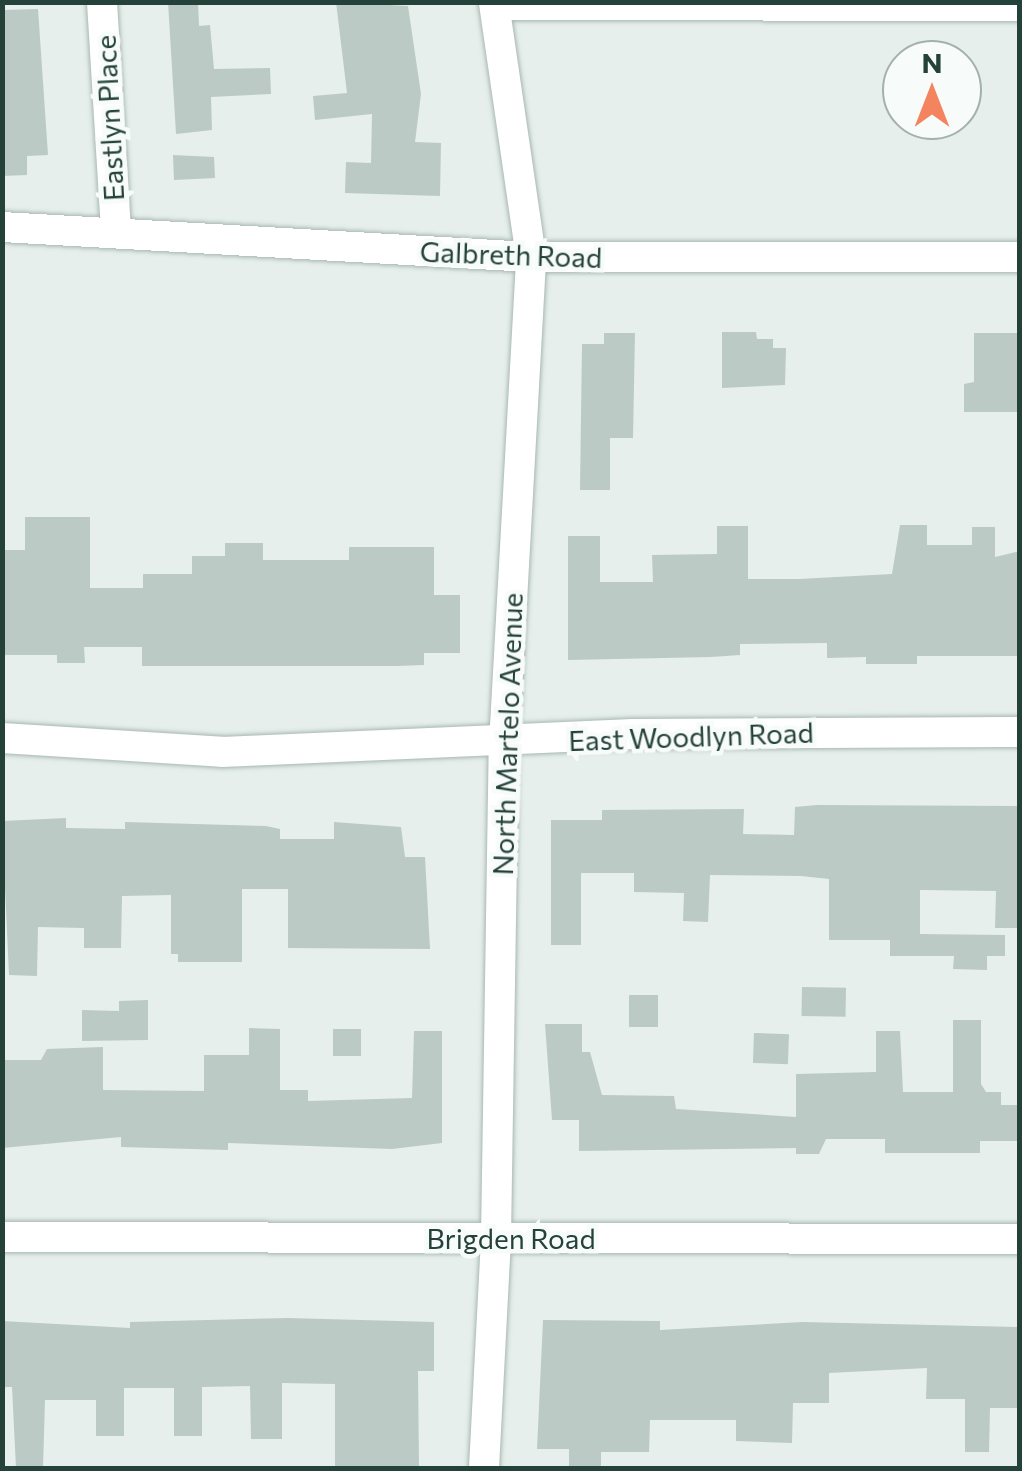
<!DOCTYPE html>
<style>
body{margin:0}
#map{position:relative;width:1022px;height:1471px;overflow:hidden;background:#e6efeb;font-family:Commissioner,sans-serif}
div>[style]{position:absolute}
.building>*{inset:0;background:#bbcac4;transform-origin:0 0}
.roads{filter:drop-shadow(0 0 2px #a8b8b2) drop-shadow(0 0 2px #a8b8b2)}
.service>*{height:18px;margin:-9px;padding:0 9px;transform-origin:9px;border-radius:9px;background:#fff}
.minor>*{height:30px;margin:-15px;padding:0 15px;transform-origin:15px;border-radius:15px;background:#fff}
span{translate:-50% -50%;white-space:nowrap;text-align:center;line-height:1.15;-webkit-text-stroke:9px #f7fbf9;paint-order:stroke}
.street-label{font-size:28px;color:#24423a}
.frame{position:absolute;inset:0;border:5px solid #24423a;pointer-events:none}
.north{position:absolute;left:882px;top:40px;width:100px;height:100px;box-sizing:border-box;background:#f7fbf9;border:2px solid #a3b1ad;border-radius:50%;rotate:0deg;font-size:28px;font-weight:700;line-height:40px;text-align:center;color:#24423a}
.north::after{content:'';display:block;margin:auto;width:35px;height:45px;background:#f4845f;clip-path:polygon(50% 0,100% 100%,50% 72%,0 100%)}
</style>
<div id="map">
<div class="building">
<i style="clip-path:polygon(168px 2px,198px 2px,199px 26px,210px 25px,214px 69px,270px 68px,271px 94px,211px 97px,212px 130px,176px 134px)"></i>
<i style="clip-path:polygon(336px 2px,408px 6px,421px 94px,415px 142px,441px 143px,440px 196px,345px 193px,346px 162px,371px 163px,372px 114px,315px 120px,313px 96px,347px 93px)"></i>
<i style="clip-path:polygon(38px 9px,48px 155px,27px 156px,27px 175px,2px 176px,2px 10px)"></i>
<i style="clip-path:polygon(173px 155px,214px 157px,215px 178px,174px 180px)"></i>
<i style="clip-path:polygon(722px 332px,756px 332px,757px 339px,773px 339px,773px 348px,786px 348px,785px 385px,722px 388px)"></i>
<i style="clip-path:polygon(604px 333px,635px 333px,633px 438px,610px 438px,610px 490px,580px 490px,582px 344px,604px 344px)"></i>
<i style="clip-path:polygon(974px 333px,1020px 333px,1020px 412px,964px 412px,964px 384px,974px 382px)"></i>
<i style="clip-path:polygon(25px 517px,90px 517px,90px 588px,143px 588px,143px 574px,192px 574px,192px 556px,225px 556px,225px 543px,263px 543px,263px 560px,349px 560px,349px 547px,434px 547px,434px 595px,460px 595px,460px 653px,424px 653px,424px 665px,397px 666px,142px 666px,142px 647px,84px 647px,85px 663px,57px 663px,57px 655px,5px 655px,2px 550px,25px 550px)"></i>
<i style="clip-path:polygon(900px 525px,927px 525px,927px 545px,972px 545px,972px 527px,995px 527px,995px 557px,1020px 551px,1020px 656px,917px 656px,917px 664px,866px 664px,866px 657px,827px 658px,827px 643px,740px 644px,740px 655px,711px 657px,568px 660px,568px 536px,600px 536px,600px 582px,653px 582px,652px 555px,717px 554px,717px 526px,748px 526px,748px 579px,799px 579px,892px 574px)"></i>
<i style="clip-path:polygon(817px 805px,1020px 806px,1020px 928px,995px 928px,996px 891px,920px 890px,920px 934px,1005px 935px,1005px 956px,987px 956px,987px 970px,953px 969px,954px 956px,890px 956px,890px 940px,829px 940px,829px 879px,801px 876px,710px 875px,708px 922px,683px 921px,684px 893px,634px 892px,634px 873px,581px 873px,581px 945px,551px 945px,551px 820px,602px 820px,602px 810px,744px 809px,743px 834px,794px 835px,795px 807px)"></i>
<i style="clip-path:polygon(66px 818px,66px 828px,125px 829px,125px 822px,266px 826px,280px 829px,280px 839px,334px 839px,334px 822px,401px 827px,405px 857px,425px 857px,430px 949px,288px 948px,288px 889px,242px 889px,242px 962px,178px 962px,178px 954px,171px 954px,171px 895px,122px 896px,121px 948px,84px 948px,84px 928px,38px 927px,37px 976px,9px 975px,2px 821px)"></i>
<i style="left:802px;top:987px;width:44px;height:29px;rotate:1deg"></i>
<i style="left:629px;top:995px;width:29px;height:32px"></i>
<i style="clip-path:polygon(148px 1000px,148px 1040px,82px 1041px,82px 1010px,119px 1011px,119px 1001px)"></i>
<i style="clip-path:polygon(953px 1020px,981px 1020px,981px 1084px,986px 1092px,1001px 1092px,1001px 1105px,1019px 1105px,1019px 1141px,980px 1141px,980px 1153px,885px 1153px,885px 1139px,826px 1139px,819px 1154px,796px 1154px,796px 1148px,579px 1151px,579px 1120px,552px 1120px,545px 1024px,582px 1024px,582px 1052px,590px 1052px,602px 1095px,674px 1096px,676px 1109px,796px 1117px,796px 1074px,876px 1072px,876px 1031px,900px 1031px,903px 1092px,953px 1092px)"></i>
<i style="clip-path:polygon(249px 1028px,280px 1029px,280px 1090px,308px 1090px,308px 1101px,412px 1098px,414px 1031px,442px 1031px,442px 1143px,392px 1149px,228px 1143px,228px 1150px,121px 1147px,121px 1137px,2px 1148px,5px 1060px,41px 1060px,47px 1049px,103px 1047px,103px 1090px,204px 1091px,204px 1055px,249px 1055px)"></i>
<i style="left:333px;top:1029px;width:28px;height:27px"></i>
<i style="left:754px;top:1033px;width:35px;height:30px;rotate:2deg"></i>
<i style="clip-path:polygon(288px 1318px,434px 1322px,434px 1371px,418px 1371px,419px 1468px,335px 1468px,335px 1384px,282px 1383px,282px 1439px,251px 1439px,250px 1386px,202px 1387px,202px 1436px,174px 1436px,174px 1388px,124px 1388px,124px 1436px,96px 1436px,96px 1400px,45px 1400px,43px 1468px,16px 1468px,12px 1387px,2px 1387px,2px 1321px,130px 1328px,130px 1322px)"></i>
<i style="clip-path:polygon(543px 1320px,660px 1321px,660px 1330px,802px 1322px,1020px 1327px,1020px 1408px,990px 1408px,989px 1452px,965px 1452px,965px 1399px,926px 1399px,927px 1368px,829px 1373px,829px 1403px,793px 1403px,792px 1443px,736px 1441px,736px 1420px,650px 1420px,649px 1452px,601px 1452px,601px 1468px,569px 1468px,569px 1449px,537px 1449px)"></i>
</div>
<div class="roads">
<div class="service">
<i style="left:496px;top:11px;width:524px;rotate:0.11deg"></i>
</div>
<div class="minor">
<i style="left:102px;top:2px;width:231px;rotate:86.5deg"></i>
<i style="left:2px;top:227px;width:530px;rotate:3.25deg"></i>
<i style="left:531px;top:257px;width:489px"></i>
<i style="left:2px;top:738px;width:220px;rotate:3.6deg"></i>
<i style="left:222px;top:752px;width:411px;rotate:-2.5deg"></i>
<i style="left:633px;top:734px;width:387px;rotate:-0.3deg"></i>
<i style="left:2px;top:1237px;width:1018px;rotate:0.11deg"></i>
<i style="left:484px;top:1468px;width:230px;rotate:-87deg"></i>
<i style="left:496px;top:1238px;width:494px;rotate:-89.1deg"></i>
<i style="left:504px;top:744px;width:488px;rotate:-86.8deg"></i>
<i style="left:531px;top:257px;width:258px;rotate:-98.3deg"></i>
</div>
</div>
<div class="street-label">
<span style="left:109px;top:118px;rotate:-93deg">Eastlyn Place</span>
<span style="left:511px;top:254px;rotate:2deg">Galbreth Road</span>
<span style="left:507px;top:734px;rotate:-88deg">North Martelo Avenue</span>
<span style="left:691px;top:736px;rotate:-2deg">East Woodlyn Road</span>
<span style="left:511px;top:1238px">Brigden Road</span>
</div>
<div class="frame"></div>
<div class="north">N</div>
</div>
